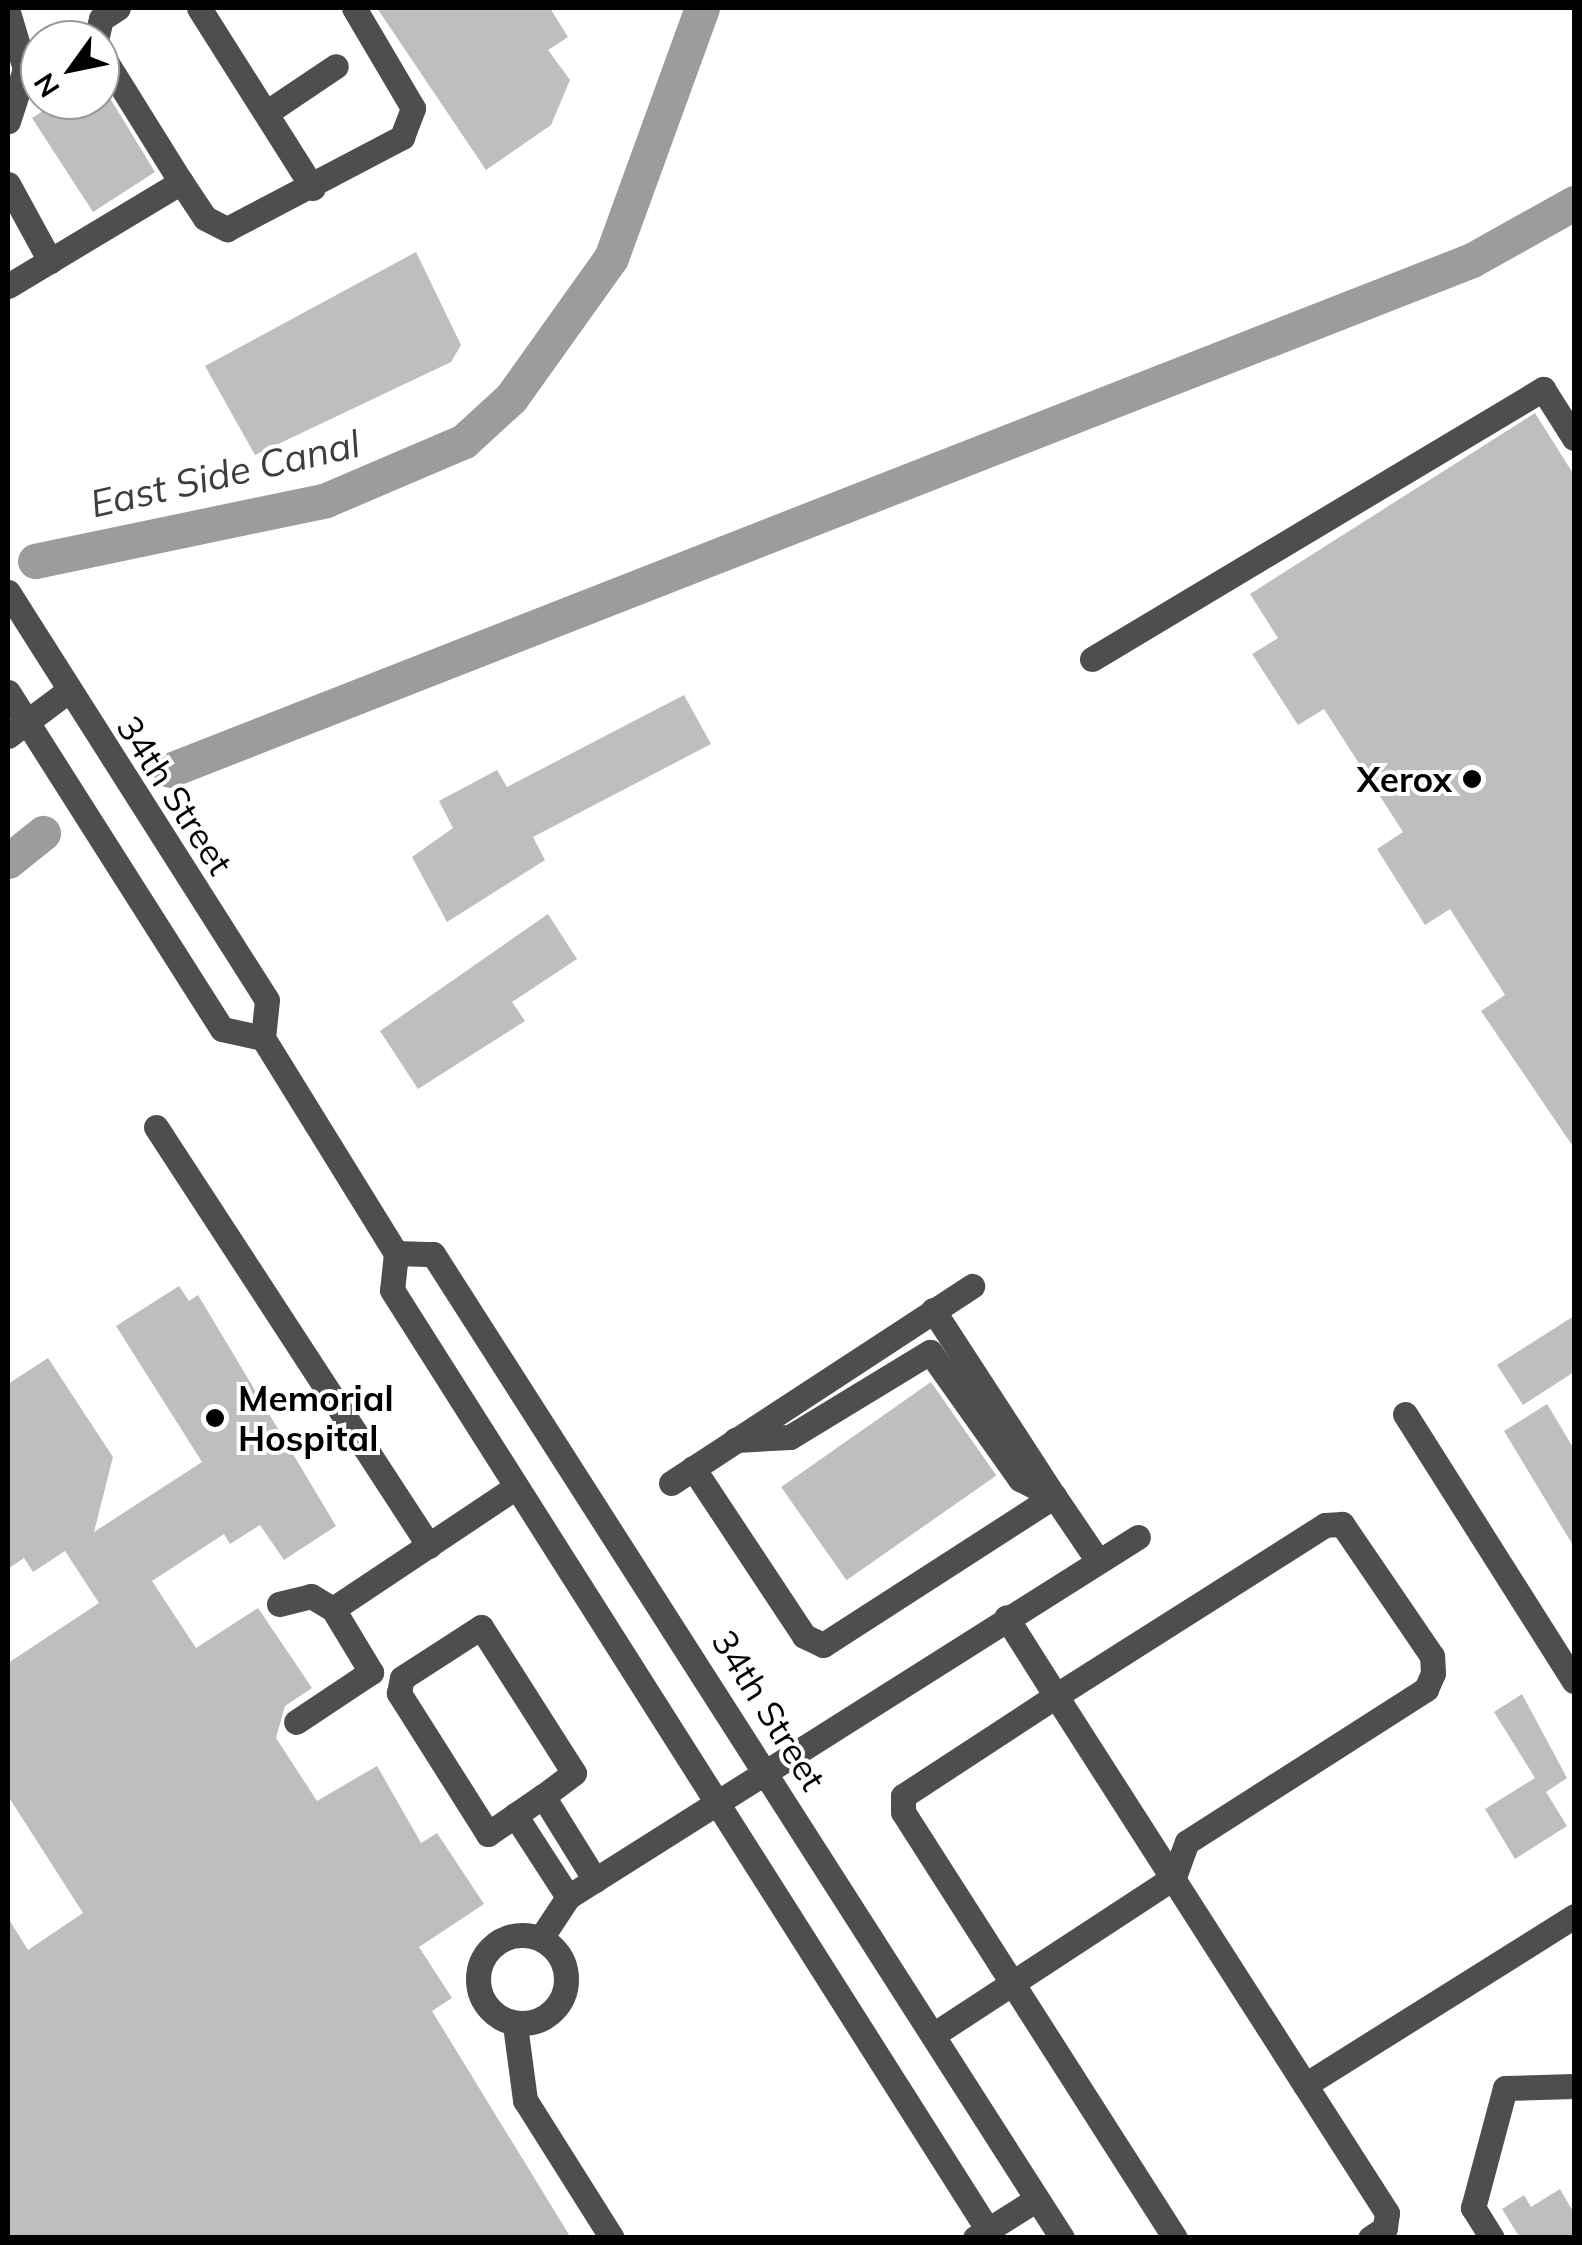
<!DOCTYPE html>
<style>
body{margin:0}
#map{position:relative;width:1582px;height:2245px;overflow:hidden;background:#fff;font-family:Mulish,sans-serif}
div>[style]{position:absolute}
.canal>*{height:35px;margin:-17.5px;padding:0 17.5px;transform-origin:17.5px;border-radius:17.5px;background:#9c9c9c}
.building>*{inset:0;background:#bebebe;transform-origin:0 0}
.minor>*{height:25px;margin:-12.5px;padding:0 12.5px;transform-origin:12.5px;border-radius:12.5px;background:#4e4e4e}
.minor>.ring{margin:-12.5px;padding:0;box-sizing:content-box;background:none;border:25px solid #4e4e4e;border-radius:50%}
.dots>*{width:28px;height:28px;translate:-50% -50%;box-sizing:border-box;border:5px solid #fff;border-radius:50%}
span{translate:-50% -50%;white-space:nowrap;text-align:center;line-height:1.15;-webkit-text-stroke:8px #fff;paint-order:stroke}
.poi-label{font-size:35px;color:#000;font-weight:700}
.right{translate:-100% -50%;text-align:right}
.left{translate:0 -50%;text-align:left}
.street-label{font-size:35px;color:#000}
.water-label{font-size:38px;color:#3d3d3d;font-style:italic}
.frame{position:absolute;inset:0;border:10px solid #000;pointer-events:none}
.north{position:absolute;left:20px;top:20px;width:100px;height:100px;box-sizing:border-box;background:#fff;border:2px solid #999;border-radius:50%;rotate:237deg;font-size:28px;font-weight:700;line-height:40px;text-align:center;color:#000}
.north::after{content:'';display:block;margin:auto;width:35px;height:45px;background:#000;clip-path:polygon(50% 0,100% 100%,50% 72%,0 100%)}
</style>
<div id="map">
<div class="canal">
<i style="left:35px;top:561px;width:297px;rotate:-11.8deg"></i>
<i style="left:326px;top:500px;width:150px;rotate:-23.1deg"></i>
<i style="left:464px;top:441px;width:64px;rotate:-42.5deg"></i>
<i style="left:511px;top:398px;width:172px;rotate:-54.5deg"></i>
<i style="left:611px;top:258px;width:266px;rotate:-70deg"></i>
<i style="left:170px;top:770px;width:1398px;rotate:-21.39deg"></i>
<i style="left:1472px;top:260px;width:117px;rotate:-29.2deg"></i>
<i style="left:8px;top:861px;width:45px;rotate:-38.7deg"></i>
</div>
<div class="building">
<i style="clip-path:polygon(377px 8px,550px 8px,568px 37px,548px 50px,570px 80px,551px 125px,486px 170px)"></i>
<i style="clip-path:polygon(60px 100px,111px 100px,155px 172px,93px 212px,32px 118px)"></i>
<i style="clip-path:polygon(416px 252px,461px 345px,451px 362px,255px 455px,205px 366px)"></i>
<i style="clip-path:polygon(1535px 413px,1574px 475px,1574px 1148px,1481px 1011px,1505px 995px,1450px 909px,1425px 925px,1377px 849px,1403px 832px,1324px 709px,1298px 725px,1252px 654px,1278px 638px,1250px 594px)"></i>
<i style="clip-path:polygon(684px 695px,711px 744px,533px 837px,545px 860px,447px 922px,412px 857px,453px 828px,439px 801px,497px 770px,507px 787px)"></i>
<i style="clip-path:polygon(548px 914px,577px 959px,512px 1002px,525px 1021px,418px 1089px,380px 1031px)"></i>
<i style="clip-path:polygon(179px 1286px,189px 1301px,198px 1295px,336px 1526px,284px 1560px,260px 1525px,230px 1544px,224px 1534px,152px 1581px,196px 1648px,258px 1608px,312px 1688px,285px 1706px,276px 1738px,317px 1801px,377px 1766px,421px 1843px,437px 1833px,484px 1904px,419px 1947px,452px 1998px,432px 2011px,571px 2238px,8px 2238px,8px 1918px,28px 1950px,83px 1913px,8px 1796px,8px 1663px,99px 1603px,65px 1551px,33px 1572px,24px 1558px,8px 1569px,8px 1384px,48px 1358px,113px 1457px,94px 1532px,202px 1462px,116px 1326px)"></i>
<i style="clip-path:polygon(1574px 1316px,1574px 1372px,1523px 1405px,1497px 1365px)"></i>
<i style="left:931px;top:1382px;width:114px;height:183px;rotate:55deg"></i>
<i style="clip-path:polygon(1547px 1404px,1574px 1449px,1574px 1547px,1504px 1431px)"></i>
<i style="clip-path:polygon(1522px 1694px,1567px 1778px,1546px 1792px,1567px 1826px,1515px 1859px,1485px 1809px,1535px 1778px,1494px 1712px)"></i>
<i style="clip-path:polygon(1560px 2189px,1574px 2213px,1574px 2238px,1520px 2238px,1502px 2209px,1524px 2195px,1531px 2207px)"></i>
</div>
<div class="minor">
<i style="left:199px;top:8px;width:213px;rotate:57.7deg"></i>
<i style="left:8px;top:12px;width:59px;rotate:73.4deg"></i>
<i style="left:25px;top:69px;width:55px;rotate:108.1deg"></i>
<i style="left:96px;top:40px;width:22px;rotate:-77deg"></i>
<i style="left:101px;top:19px;width:20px;rotate:-33deg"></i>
<i style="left:100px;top:52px;width:153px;rotate:58.1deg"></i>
<i style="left:266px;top:113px;width:84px;rotate:-33.9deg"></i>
<i style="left:8px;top:184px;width:88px;rotate:61.4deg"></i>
<i style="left:8px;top:286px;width:202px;rotate:-31deg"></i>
<i style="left:181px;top:182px;width:43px;rotate:56.3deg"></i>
<i style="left:205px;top:218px;width:25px;rotate:27deg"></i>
<i style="left:227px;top:229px;width:198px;rotate:-27.7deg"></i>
<i style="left:402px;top:137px;width:31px;rotate:-69deg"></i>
<i style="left:413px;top:108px;width:116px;rotate:-120.5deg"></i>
<i style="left:8px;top:592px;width:483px;rotate:57.6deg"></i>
<i style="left:267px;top:1000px;width:38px;rotate:96deg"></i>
<i style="left:263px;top:1038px;width:253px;rotate:58.3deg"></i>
<i style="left:396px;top:1253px;width:37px;rotate:96deg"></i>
<i style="left:392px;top:1290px;width:1122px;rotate:57.63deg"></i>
<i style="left:1092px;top:659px;width:526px;rotate:-30.91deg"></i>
<i style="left:1543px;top:389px;width:58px;rotate:57.7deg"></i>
<i style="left:8px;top:692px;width:399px;rotate:57.6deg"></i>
<i style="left:222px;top:1029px;width:42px;rotate:12.4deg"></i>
<i style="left:8px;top:736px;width:75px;rotate:-36.9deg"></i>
<i style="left:156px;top:1127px;width:500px;rotate:56.91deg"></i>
<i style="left:396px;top:1253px;width:37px;rotate:2deg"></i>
<i style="left:433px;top:1254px;width:1168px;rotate:57.41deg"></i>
<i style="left:933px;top:1310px;width:222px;rotate:57deg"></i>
<i style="left:1405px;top:1414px;width:316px;rotate:57.7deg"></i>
<i style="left:735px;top:1440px;width:55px;rotate:-3.1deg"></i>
<i style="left:790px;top:1437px;width:164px;rotate:-31.3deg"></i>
<i style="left:930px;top:1352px;width:156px;rotate:54.7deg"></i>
<i style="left:1020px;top:1479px;width:38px;rotate:27deg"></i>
<i style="left:693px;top:1468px;width:201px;rotate:56.5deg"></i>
<i style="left:804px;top:1636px;width:21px;rotate:25deg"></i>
<i style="left:823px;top:1645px;width:275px;rotate:-32.8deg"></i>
<i style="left:1054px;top:1496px;width:78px;rotate:55.9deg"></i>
<i style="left:671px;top:1483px;width:360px;rotate:-33.2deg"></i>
<i style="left:279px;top:1604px;width:33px;rotate:-14deg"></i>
<i style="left:311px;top:1596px;width:26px;rotate:31deg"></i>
<i style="left:333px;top:1609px;width:74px;rotate:58.9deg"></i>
<i style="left:371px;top:1672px;width:90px;rotate:146.3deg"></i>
<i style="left:333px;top:1609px;width:220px;rotate:-33.7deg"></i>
<i style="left:543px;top:1796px;width:67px;rotate:145.4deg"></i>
<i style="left:488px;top:1834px;width:167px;rotate:-122.3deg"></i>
<i style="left:399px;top:1693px;width:15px;rotate:-79deg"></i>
<i style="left:402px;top:1678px;width:94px;rotate:-32.8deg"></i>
<i style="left:481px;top:1627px;width:173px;rotate:57.5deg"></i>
<i style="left:574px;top:1773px;width:39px;rotate:143deg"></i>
<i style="left:543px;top:1796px;width:99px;rotate:58.2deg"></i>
<i style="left:515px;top:1815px;width:98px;rotate:57.1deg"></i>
<i class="ring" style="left:478px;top:1935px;width:63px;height:63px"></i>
<i style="left:541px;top:1938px;width:49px;rotate:-56.6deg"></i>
<i style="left:568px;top:1897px;width:674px;rotate:-32.28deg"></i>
<i style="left:515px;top:2025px;width:76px;rotate:82.4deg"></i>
<i style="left:525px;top:2100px;width:163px;rotate:57.8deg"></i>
<i style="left:933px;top:2035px;width:288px;rotate:-33.2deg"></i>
<i style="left:1174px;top:1877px;width:37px;rotate:-70deg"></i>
<i style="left:1187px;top:1842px;width:284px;rotate:-32.6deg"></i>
<i style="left:1426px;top:1689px;width:17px;rotate:-66deg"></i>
<i style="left:1433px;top:1673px;width:17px;rotate:-93deg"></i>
<i style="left:1432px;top:1656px;width:160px;rotate:-124.3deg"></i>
<i style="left:1342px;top:1524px;width:17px;rotate:177deg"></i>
<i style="left:1325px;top:1525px;width:319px;rotate:147.6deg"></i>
<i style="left:1056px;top:1696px;width:93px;rotate:-122.3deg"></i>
<i style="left:1305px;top:2085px;width:318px;rotate:-32.1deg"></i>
<i style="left:975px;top:2238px;width:73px;rotate:-32.2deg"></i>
<i style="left:1175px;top:2238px;width:505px;rotate:-122.56deg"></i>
<i style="left:903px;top:1812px;width:16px;rotate:-90deg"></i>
<i style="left:903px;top:1796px;width:183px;rotate:-33.2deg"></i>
<i style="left:1056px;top:1696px;width:614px;rotate:57.37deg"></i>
<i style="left:1387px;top:2213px;width:15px;rotate:98deg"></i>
<i style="left:1385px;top:2228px;width:18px;rotate:146deg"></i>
<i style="left:1492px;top:2238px;width:36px;rotate:-122deg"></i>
<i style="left:1473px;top:2208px;width:124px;rotate:-75.1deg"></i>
<i style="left:1505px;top:2088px;width:69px;rotate:-1.7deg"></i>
</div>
<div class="dots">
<i style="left:1472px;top:779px;background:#000"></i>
<i style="left:215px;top:1418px;background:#000"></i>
</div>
<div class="poi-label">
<span class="right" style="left:1452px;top:779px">Xerox</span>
<span class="left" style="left:238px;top:1418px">Memorial<br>Hospital</span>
</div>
<div class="street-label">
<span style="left:175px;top:795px;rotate:57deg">34th Street</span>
<span style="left:769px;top:1710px;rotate:58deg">34th Street</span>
</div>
<div class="water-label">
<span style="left:225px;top:474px;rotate:-13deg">East Side Canal</span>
</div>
<div class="frame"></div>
<div class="north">N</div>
</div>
